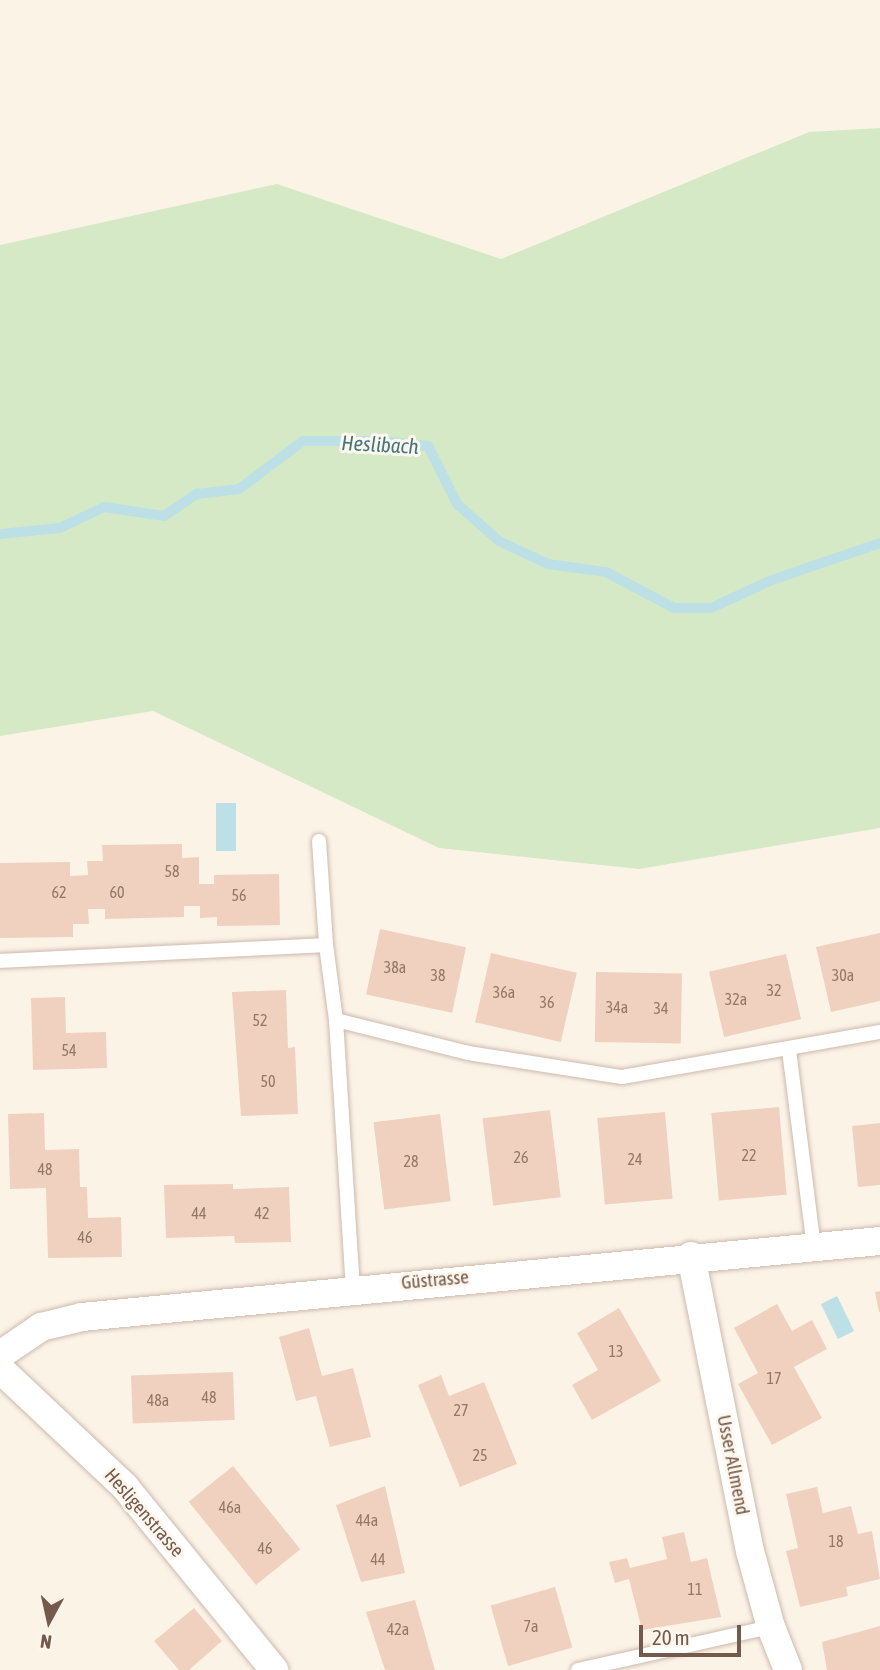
<!DOCTYPE html>
<meta charset="utf-8">
<style>
body{margin:0}
#map{position:relative;width:880px;height:1670px;overflow:hidden;background:#fcf3e7;font-family:"Asap Condensed",sans-serif}
div>[style]{position:absolute}
.green>*{inset:0;background:#d5e9c6}
.water>*{inset:0;background:#bce0e5;transform-origin:0 0}
.stream>*{height:10px;margin:-5px;padding:0 5px;transform-origin:5px;border-radius:5px;background:#bce0e5}
.building>*{inset:0;background:#f0d1bf;transform-origin:0 0}
.roads{filter:drop-shadow(0 0 2px #cdbaad) drop-shadow(0 0 2px #cdbaad)}
.lane>*{height:14px;margin:-7px;padding:0 7px;transform-origin:7px;border-radius:7px;background:#fff}
.street>*{height:28px;margin:-14px;padding:0 14px;transform-origin:14px;border-radius:14px;background:#fff}
span{translate:-50% -50%;white-space:nowrap;text-align:center;line-height:1.15;-webkit-text-stroke:6px #fef7ed;paint-order:stroke}
.number-label{font-size:16px;color:#937769}
.number-label span{-webkit-text-stroke-width:0}
.street-label{font-size:19px;color:#74594c}
.water-label{font-size:21px;color:#43777f;font-style:italic}
.north{position:absolute;left:14px;top:1586px;width:70px;height:70px;-webkit-text-stroke:5px #fef7ed;paint-order:stroke;rotate:188deg;font-size:19px;font-weight:700;line-height:28px;text-align:center;color:#74594c}
.north::after{content:'';display:block;margin:auto;width:24px;height:32px;background:#74594c;clip-path:polygon(50% 0,100% 100%,50% 72%,0 100%)}
.scale{position:absolute;left:639px;top:1625px;width:102px;height:32px;box-sizing:border-box;border:4px solid #74594c;border-top:0;padding-left:9px;font-size:21px;line-height:24px;white-space:nowrap;color:#74594c;-webkit-text-stroke:5px #fef7ed;paint-order:stroke}
</style>
<div id="map">
<div class="green">
<i style="clip-path:polygon(880px 128px,880px 828px,639px 869px,439px 848px,153px 711px,0 736px,0 245px,277px 184px,501px 259px,809px 132px)"></i>
</div>
<div class="water">
<i style="left:216px;top:803px;width:20px;height:48px"></i>
<i style="left:837px;top:1296px;width:39px;height:18px;rotate:64deg"></i>
</div>
<div class="stream">
<i style="left:0;top:534px;width:60px;rotate:-5.7deg"></i>
<i style="left:60px;top:528px;width:49px;rotate:-25.5deg"></i>
<i style="left:104px;top:507px;width:61px;rotate:8.5deg"></i>
<i style="left:164px;top:516px;width:40px;rotate:-34deg"></i>
<i style="left:197px;top:494px;width:42px;rotate:-6.8deg"></i>
<i style="left:239px;top:489px;width:80px;rotate:-36.9deg"></i>
<i style="left:303px;top:441px;width:80px"></i>
<i style="left:383px;top:441px;width:45px;rotate:6.3deg"></i>
<i style="left:428px;top:446px;width:65px;rotate:63.4deg"></i>
<i style="left:457px;top:504px;width:56px;rotate:41.4deg"></i>
<i style="left:499px;top:541px;width:54px;rotate:25.1deg"></i>
<i style="left:548px;top:564px;width:59px;rotate:7.9deg"></i>
<i style="left:606px;top:572px;width:77px;rotate:27.9deg"></i>
<i style="left:674px;top:608px;width:37px"></i>
<i style="left:711px;top:608px;width:67px;rotate:-24.7deg"></i>
<i style="left:772px;top:580px;width:114px;rotate:-18.9deg"></i>
</div>
<div class="building">
<i style="clip-path:polygon(182px 844px,182px 858px,199px 857px,199px 884px,214px 884px,214px 875px,279px 874px,280px 925px,217px 926px,217px 917px,200px 918px,200px 906px,184px 906px,184px 917px,105px 919px,105px 909px,88px 909px,89px 924px,73px 924px,73px 937px,0 938px,0 863px,70px 862px,70px 876px,88px 875px,87px 861px,103px 861px,102px 845px)"></i>
<i style="left:380px;top:929px;width:88px;height:67px;rotate:12deg"></i>
<i style="clip-path:polygon(880px 933px,880px 1001px,831px 1012px,816px 947px)"></i>
<i style="left:491px;top:953px;width:88px;height:71px;rotate:13deg"></i>
<i style="left:786px;top:954px;width:67px;height:79px;rotate:77deg"></i>
<i style="left:596px;top:972px;width:86px;height:70px;rotate:1deg"></i>
<i style="clip-path:polygon(286px 990px,288px 1048px,295px 1047px,298px 1114px,241px 1116px,232px 992px)"></i>
<i style="clip-path:polygon(65px 997px,66px 1033px,106px 1032px,107px 1068px,33px 1070px,31px 998px)"></i>
<i style="left:779px;top:1107px;width:88px;height:68px;rotate:85deg"></i>
<i style="left:550px;top:1110px;width:88px;height:68px;rotate:83deg"></i>
<i style="left:665px;top:1112px;width:87px;height:68px;rotate:85deg"></i>
<i style="clip-path:polygon(44px 1113px,45px 1150px,79px 1149px,80px 1187px,87px 1187px,88px 1218px,121px 1217px,122px 1257px,48px 1258px,46px 1188px,10px 1189px,8px 1114px)"></i>
<i style="left:440px;top:1114px;width:88px;height:67px;rotate:83deg"></i>
<i style="clip-path:polygon(880px 1123px,880px 1185px,858px 1187px,852px 1126px)"></i>
<i style="clip-path:polygon(233px 1184px,233px 1189px,289px 1187px,291px 1242px,235px 1243px,234px 1236px,166px 1238px,164px 1185px)"></i>
<i style="clip-path:polygon(880px 1291px,880px 1312px,879px 1312px,875px 1292px)"></i>
<i style="clip-path:polygon(777px 1304px,792px 1331px,812px 1320px,827px 1349px,794px 1367px,822px 1418px,772px 1445px,738px 1384px,758px 1373px,734px 1328px)"></i>
<i style="clip-path:polygon(619px 1308px,661px 1381px,592px 1420px,572px 1385px,598px 1370px,577px 1333px)"></i>
<i style="clip-path:polygon(309px 1328px,322px 1376px,353px 1368px,371px 1437px,330px 1447px,316px 1396px,296px 1401px,279px 1337px)"></i>
<i style="left:233px;top:1372px;width:48px;height:102px;rotate:88deg"></i>
<i style="clip-path:polygon(441px 1375px,449px 1396px,484px 1382px,517px 1464px,460px 1487px,418px 1385px)"></i>
<i style="left:233px;top:1466px;width:107px;height:57px;rotate:51deg"></i>
<i style="clip-path:polygon(385px 1486px,405px 1573px,361px 1582px,336px 1505px)"></i>
<i style="clip-path:polygon(817px 1487px,823px 1513px,851px 1506px,858px 1534px,872px 1531px,880px 1579px,846px 1587px,848px 1596px,800px 1607px,786px 1551px,798px 1548px,786px 1494px)"></i>
<i style="clip-path:polygon(684px 1532px,691px 1562px,707px 1558px,721px 1617px,642px 1630px,629px 1579px,615px 1583px,609px 1562px,627px 1558px,630px 1568px,667px 1559px,662px 1537px)"></i>
<i style="left:555px;top:1587px;width:63px;height:67px;rotate:74deg"></i>
<i style="clip-path:polygon(415px 1600px,435px 1670px,385px 1670px,366px 1612px)"></i>
<i style="clip-path:polygon(194px 1608px,222px 1641px,189px 1670px,179px 1670px,154px 1641px)"></i>
<i style="clip-path:polygon(880px 1626px,880px 1670px,827px 1670px,822px 1642px)"></i>
</div>
<div class="roads">
<div class="lane">
<i style="left:319px;top:841px;width:104px;rotate:86.1deg"></i>
<i style="left:0;top:961px;width:326px;rotate:-2.8deg"></i>
<i style="left:326px;top:945px;width:76px;rotate:82.4deg"></i>
<i style="left:336px;top:1020px;width:269px;rotate:86.4deg"></i>
<i style="left:336px;top:1020px;width:136px;rotate:14deg"></i>
<i style="left:468px;top:1053px;width:156px;rotate:8.9deg"></i>
<i style="left:622px;top:1077px;width:262px;rotate:-9.9deg"></i>
<i style="left:789px;top:1050px;width:199px;rotate:82.8deg"></i>
<i style="left:578px;top:1670px;width:198px;rotate:-12.6deg"></i>
</div>
<div class="street">
<i style="left:691px;top:1256px;width:301px;rotate:78.7deg"></i>
<i style="left:750px;top:1551px;width:79px;rotate:74.6deg"></i>
<i style="left:771px;top:1627px;width:46px;rotate:68.4deg"></i>
<i style="left:0;top:1355px;width:50px;rotate:-34.3deg"></i>
<i style="left:41px;top:1327px;width:42px;rotate:-13.7deg"></i>
<i style="left:82px;top:1317px;width:802px;rotate:-5.44deg"></i>
<i style="left:0;top:1369px;width:172px;rotate:43.3deg"></i>
<i style="left:125px;top:1487px;width:236px;rotate:50.8deg"></i>
</div>
</div>
<div class="number-label">
<span style="left:172px;top:871px">58</span>
<span style="left:59px;top:892px">62</span>
<span style="left:117px;top:892px">60</span>
<span style="left:239px;top:895px">56</span>
<span style="left:395px;top:967px">38a</span>
<span style="left:438px;top:975px">38</span>
<span style="left:843px;top:975px">30a</span>
<span style="left:774px;top:990px">32</span>
<span style="left:504px;top:992px">36a</span>
<span style="left:736px;top:999px">32a</span>
<span style="left:547px;top:1002px">36</span>
<span style="left:617px;top:1007px">34a</span>
<span style="left:661px;top:1008px">34</span>
<span style="left:260px;top:1020px">52</span>
<span style="left:69px;top:1050px">54</span>
<span style="left:268px;top:1081px">50</span>
<span style="left:749px;top:1155px">22</span>
<span style="left:521px;top:1157px">26</span>
<span style="left:635px;top:1159px">24</span>
<span style="left:411px;top:1161px">28</span>
<span style="left:45px;top:1169px">48</span>
<span style="left:199px;top:1213px">44</span>
<span style="left:262px;top:1213px">42</span>
<span style="left:85px;top:1237px">46</span>
<span style="left:616px;top:1351px">13</span>
<span style="left:774px;top:1378px">17</span>
<span style="left:209px;top:1397px">48</span>
<span style="left:158px;top:1400px">48a</span>
<span style="left:461px;top:1410px">27</span>
<span style="left:480px;top:1455px">25</span>
<span style="left:230px;top:1507px">46a</span>
<span style="left:367px;top:1520px">44a</span>
<span style="left:836px;top:1541px">18</span>
<span style="left:265px;top:1548px">46</span>
<span style="left:378px;top:1559px">44</span>
<span style="left:695px;top:1589px">11</span>
<span style="left:531px;top:1626px">7a</span>
<span style="left:398px;top:1629px">42a</span>
</div>
<div class="street-label">
<span style="left:435px;top:1280px;rotate:-5deg">Güstrasse</span>
<span style="left:733px;top:1465px;rotate:79deg">Usser Allmend</span>
<span style="left:144px;top:1513px;rotate:49deg">Hesligenstrasse</span>
</div>
<div class="water-label">
<span style="left:380px;top:444px;rotate:3deg">Heslibach</span>
</div>
<div class="north">N</div>
<div class="scale">20 m</div>
</div>
